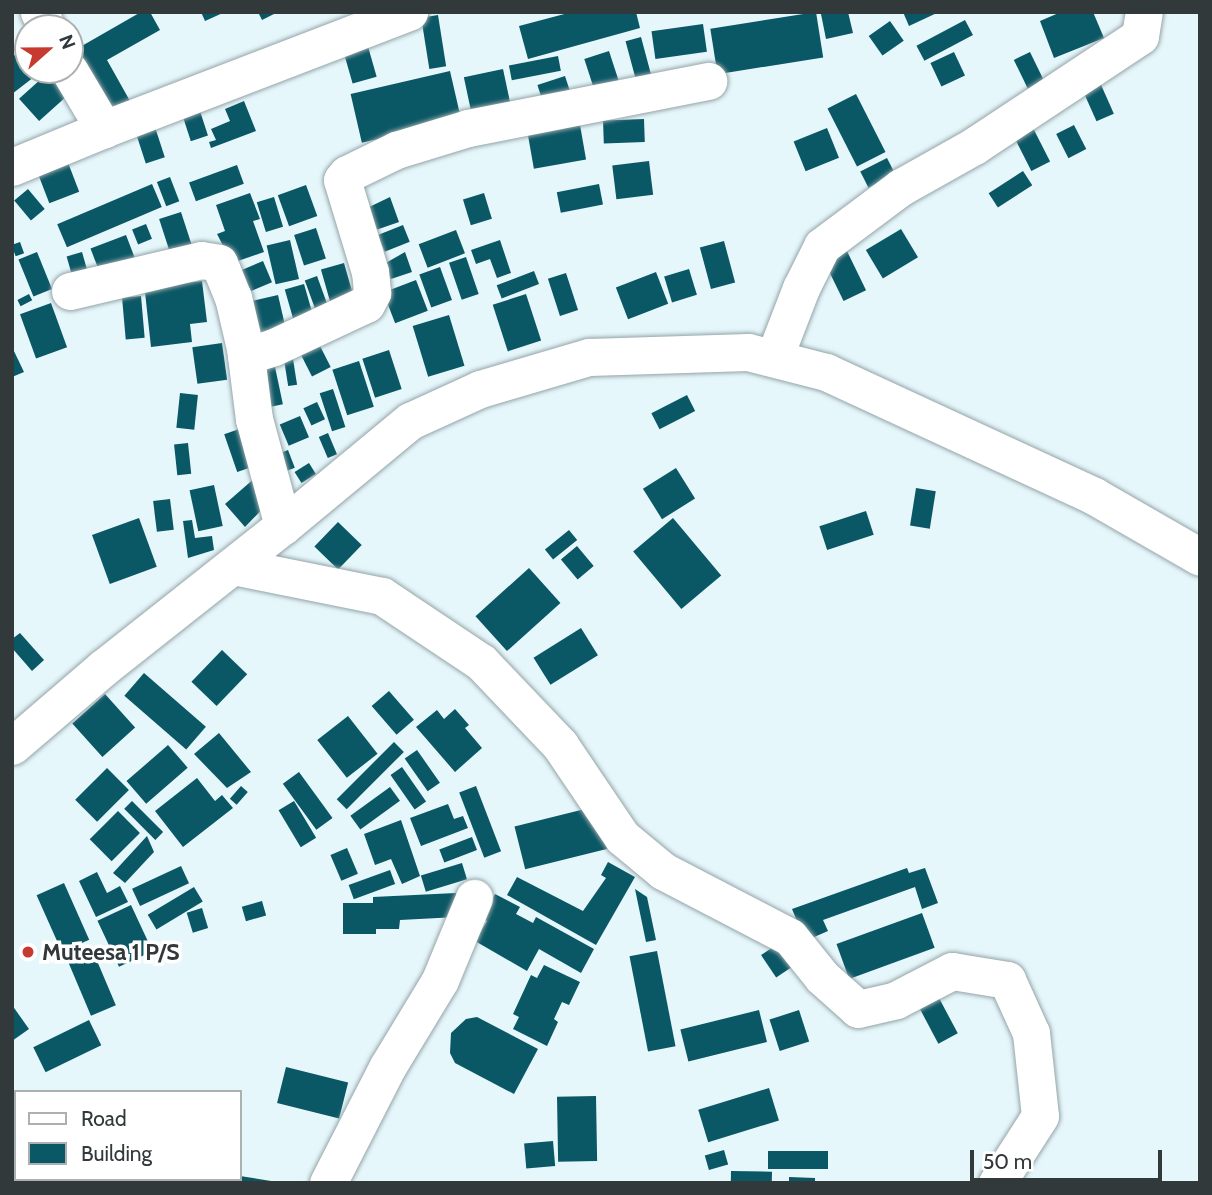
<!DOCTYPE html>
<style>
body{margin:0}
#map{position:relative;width:1212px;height:1195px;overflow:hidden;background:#e6f7fb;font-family:Cabin,sans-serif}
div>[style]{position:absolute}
.building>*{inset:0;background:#0a5765;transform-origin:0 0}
.roads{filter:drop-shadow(0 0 2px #94a4a8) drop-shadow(0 0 2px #94a4a8)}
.minor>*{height:37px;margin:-18.5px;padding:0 18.5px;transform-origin:18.5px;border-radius:18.5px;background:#fff}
.dots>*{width:19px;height:19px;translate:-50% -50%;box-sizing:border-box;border:4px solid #fff;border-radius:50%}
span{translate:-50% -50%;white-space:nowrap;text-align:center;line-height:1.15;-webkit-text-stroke:7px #fff;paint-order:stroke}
.poi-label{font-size:23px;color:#32393b;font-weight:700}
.left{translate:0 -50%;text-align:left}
.frame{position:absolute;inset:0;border:14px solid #32393b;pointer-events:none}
.legend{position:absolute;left:14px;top:1090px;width:228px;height:91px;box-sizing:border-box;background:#fff;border:2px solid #adb0b1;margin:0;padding:9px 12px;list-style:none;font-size:21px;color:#32393b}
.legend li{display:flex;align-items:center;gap:14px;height:35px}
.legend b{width:35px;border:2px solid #adb0b1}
.north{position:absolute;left:14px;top:14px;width:70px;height:70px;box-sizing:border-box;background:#fff;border:2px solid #adb0b1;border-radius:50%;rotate:69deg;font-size:19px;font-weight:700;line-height:28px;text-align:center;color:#32393b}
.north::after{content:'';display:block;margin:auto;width:24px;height:32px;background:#c73a2f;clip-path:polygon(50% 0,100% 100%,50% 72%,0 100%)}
.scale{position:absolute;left:970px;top:1150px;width:192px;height:32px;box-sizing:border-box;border:4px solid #32393b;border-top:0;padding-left:9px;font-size:21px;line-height:24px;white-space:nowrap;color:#32393b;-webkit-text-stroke:5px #fff;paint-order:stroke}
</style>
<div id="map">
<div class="building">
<i style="clip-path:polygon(141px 12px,150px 12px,160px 30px,107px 60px,130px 101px,109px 113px,73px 51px)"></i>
<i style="clip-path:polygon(201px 12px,225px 12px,205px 21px)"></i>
<i style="clip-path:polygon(258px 12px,278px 12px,262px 20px)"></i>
<i style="clip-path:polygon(572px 12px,636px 12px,640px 28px,528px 59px,519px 26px)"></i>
<i style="left:816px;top:12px;width:46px;height:107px;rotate:81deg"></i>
<i style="clip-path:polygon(848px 12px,853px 33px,826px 39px,821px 14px)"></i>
<i style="clip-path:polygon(903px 12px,939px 12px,909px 26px)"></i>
<i style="clip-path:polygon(1061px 12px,1093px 12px,1104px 38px,1054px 58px,1040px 21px)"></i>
<i style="left:438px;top:15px;width:52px;height:17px;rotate:81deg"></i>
<i style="left:965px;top:20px;width:17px;height:55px;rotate:62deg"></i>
<i style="left:890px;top:21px;width:24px;height:26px;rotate:55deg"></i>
<i style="left:703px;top:24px;width:28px;height:52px;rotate:82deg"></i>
<i style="left:641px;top:37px;width:46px;height:16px;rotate:75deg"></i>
<i style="left:367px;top:43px;width:35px;height:25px;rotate:74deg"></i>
<i style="clip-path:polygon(28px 45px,28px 70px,43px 70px,12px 94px,12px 57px)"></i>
<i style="left:609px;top:51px;width:35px;height:26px;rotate:72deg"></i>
<i style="left:954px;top:52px;width:26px;height:26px;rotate:65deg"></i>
<i style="left:1030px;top:52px;width:32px;height:18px;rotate:64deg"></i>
<i style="left:558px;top:56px;width:15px;height:50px;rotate:79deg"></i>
<i style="left:503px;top:69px;width:38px;height:40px;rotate:78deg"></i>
<i style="left:51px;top:70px;width:30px;height:43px;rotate:48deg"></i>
<i style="left:450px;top:71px;width:50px;height:102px;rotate:77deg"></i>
<i style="left:565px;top:76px;width:20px;height:29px;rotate:72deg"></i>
<i style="left:1098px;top:78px;width:39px;height:19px;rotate:66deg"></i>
<i style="left:856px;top:94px;width:65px;height:32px;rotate:63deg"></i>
<i style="clip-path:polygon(244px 101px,256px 131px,211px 148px,209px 142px,216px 140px,211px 129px,230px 121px,225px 109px)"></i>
<i style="left:199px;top:108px;width:29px;height:18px;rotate:72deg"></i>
<i style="left:644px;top:119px;width:23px;height:41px;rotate:88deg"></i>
<i style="left:154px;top:124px;width:35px;height:20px;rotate:72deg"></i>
<i style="left:1031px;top:124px;width:42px;height:21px;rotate:63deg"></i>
<i style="left:580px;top:125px;width:35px;height:53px;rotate:80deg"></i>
<i style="left:1074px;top:125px;width:27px;height:20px;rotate:63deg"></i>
<i style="left:827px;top:128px;width:32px;height:36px;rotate:68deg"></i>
<i style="left:887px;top:158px;width:18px;height:30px;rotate:63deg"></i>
<i style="left:67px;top:160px;width:34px;height:32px;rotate:69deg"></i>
<i style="left:649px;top:161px;width:34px;height:37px;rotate:83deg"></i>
<i style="left:237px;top:165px;width:20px;height:51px;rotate:70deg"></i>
<i style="left:1023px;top:171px;width:17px;height:41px;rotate:57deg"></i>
<i style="left:170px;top:177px;width:26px;height:14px;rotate:69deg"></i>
<i style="left:152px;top:184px;width:25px;height:103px;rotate:67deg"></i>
<i style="left:599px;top:184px;width:21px;height:43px;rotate:79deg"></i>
<i style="left:306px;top:185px;width:33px;height:30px;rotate:70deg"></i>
<i style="left:28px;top:189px;width:26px;height:18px;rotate:50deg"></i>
<i style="clip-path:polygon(250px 193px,260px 219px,253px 221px,264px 252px,232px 263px,217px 234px,225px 231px,216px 205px)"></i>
<i style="left:484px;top:193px;width:27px;height:22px;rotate:73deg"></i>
<i style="left:274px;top:197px;width:31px;height:18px;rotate:73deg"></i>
<i style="clip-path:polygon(390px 197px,399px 222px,373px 231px,363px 210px)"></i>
<i style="left:181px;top:212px;width:45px;height:23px;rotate:72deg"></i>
<i style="left:146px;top:224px;width:16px;height:15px;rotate:68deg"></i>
<i style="left:403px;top:225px;width:18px;height:27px;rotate:68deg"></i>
<i style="left:316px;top:228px;width:32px;height:23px;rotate:72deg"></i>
<i style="left:901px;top:229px;width:33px;height:41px;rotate:59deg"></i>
<i style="left:456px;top:230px;width:25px;height:40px;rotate:69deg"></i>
<i style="left:126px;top:235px;width:34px;height:38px;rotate:69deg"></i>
<i style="left:290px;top:240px;width:40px;height:24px;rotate:77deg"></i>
<i style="clip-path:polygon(500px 240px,511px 273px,497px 278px,490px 259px,476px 264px,471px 250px)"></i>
<i style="left:724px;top:241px;width:43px;height:25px;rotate:75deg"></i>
<i style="left:20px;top:242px;width:12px;height:9px;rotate:70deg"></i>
<i style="left:845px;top:247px;width:48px;height:25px;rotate:64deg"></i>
<i style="left:37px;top:252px;width:40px;height:20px;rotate:68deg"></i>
<i style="left:82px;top:252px;width:26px;height:16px;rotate:74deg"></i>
<i style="clip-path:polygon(405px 252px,412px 272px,391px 279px,384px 264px)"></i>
<i style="left:466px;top:257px;width:39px;height:18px;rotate:71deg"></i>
<i style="left:263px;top:261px;width:23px;height:34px;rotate:67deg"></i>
<i style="left:344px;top:263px;width:36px;height:24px;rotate:74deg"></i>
<i style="left:440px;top:267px;width:35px;height:22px;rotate:70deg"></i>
<i style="left:689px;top:269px;width:27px;height:26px;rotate:73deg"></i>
<i style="left:534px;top:271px;width:14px;height:40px;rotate:69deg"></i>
<i style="left:656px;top:272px;width:34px;height:43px;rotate:69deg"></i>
<i style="left:566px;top:273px;width:39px;height:19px;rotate:72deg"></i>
<i style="left:317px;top:276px;width:40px;height:13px;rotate:70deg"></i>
<i style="clip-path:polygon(184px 279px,184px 283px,202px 281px,207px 322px,190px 324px,192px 342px,151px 347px,144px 283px)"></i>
<i style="left:416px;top:280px;width:33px;height:35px;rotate:69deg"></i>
<i style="left:304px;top:284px;width:43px;height:20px;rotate:74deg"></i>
<i style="left:29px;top:294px;width:7px;height:13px;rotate:63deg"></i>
<i style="left:526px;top:294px;width:49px;height:35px;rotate:72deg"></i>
<i style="left:278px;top:295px;width:39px;height:34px;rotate:77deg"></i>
<i style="left:141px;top:296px;width:42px;height:19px;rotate:85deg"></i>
<i style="left:51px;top:303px;width:47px;height:33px;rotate:70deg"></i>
<i style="left:449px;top:315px;width:53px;height:38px;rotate:73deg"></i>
<i style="left:318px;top:342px;width:28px;height:21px;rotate:63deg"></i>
<i style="left:222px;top:343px;width:37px;height:30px;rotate:82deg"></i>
<i style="clip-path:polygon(12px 347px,24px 372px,12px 377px)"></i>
<i style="left:389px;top:350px;width:41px;height:28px;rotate:72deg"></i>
<i style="left:293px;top:359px;width:26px;height:9px;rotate:81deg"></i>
<i style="left:359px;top:361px;width:48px;height:28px;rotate:72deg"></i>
<i style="left:275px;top:367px;width:38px;height:21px;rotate:78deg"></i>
<i style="left:333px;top:389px;width:40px;height:14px;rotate:72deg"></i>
<i style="left:180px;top:393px;width:18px;height:35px;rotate:6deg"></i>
<i style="left:687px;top:395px;width:18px;height:40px;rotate:63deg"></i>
<i style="left:317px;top:402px;width:19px;height:15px;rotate:65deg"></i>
<i style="left:300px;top:416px;width:23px;height:22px;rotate:67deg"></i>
<i style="left:245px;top:427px;width:40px;height:22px;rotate:71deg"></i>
<i style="left:328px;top:433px;width:23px;height:10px;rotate:67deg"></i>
<i style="left:188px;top:443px;width:31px;height:14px;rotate:84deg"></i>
<i style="left:288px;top:450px;width:19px;height:19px;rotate:69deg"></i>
<i style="left:309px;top:463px;width:13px;height:17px;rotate:58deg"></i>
<i style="left:676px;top:468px;width:36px;height:39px;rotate:58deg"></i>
<i style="clip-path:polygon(256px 477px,270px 501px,245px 527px,225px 504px)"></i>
<i style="left:214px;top:485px;width:42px;height:25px;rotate:78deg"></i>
<i style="left:916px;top:488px;width:20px;height:38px;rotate:9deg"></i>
<i style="left:170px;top:499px;width:31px;height:17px;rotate:83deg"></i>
<i style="left:866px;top:511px;width:25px;height:49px;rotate:72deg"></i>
<i style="left:139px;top:518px;width:52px;height:50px;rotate:70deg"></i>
<i style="left:673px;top:518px;width:75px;height:52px;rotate:50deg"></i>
<i style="clip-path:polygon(192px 520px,195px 538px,212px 536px,214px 550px,188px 558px,183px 521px)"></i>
<i style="left:338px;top:522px;width:33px;height:34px;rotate:44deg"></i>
<i style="left:569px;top:530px;width:13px;height:31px;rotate:51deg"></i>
<i style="left:577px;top:546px;width:26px;height:21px;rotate:50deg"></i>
<i style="left:529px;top:568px;width:47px;height:72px;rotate:48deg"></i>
<i style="left:581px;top:628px;width:32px;height:56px;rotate:58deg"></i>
<i style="clip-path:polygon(20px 633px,44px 660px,32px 671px,12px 648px,12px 639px)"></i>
<i style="left:222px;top:650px;width:35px;height:44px;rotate:44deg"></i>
<i style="left:144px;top:673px;width:82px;height:30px;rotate:41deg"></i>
<i style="left:389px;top:691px;width:38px;height:23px;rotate:49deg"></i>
<i style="left:105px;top:694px;width:45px;height:44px;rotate:48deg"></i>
<i style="clip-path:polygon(455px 709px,469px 725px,465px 728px,482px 748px,455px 772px,416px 727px,437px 710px,444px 719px)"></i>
<i style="left:348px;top:716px;width:48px;height:39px;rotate:52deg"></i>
<i style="clip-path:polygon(219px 733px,251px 772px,227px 788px,194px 754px)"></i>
<i style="left:394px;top:742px;width:14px;height:81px;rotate:45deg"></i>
<i style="left:168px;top:745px;width:30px;height:55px;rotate:49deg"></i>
<i style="left:417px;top:750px;width:40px;height:15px;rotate:55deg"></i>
<i style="left:402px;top:767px;width:42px;height:14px;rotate:55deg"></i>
<i style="left:107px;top:768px;width:31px;height:45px;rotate:45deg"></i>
<i style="left:299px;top:772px;width:57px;height:20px;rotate:54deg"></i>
<i style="clip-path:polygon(197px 778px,215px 801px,222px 795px,233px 808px,183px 847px,155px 811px)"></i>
<i style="left:241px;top:786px;width:9px;height:17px;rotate:41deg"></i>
<i style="left:476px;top:786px;width:70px;height:18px;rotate:69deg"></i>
<i style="left:390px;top:787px;width:17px;height:49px;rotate:54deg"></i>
<i style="left:132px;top:801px;width:44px;height:11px;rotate:45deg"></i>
<i style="left:294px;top:801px;width:43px;height:18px;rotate:59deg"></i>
<i style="clip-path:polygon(448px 804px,454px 819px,463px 816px,468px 828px,421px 846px,410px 818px)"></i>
<i style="left:597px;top:806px;width:44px;height:85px;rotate:76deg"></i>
<i style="left:118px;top:811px;width:31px;height:40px;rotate:45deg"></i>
<i style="clip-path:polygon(401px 820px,420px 876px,402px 884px,391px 859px,375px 865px,364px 834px)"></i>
<i style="clip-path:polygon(147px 836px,154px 852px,125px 883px,113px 873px)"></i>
<i style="left:472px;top:837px;width:14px;height:35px;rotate:69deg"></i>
<i style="left:347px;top:848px;width:28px;height:18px;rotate:67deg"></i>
<i style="clip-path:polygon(608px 862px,635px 877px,596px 945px,507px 895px,517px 877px,583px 911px,606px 878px,601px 875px)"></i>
<i style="left:462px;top:863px;width:17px;height:43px;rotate:73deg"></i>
<i style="left:181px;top:866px;width:19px;height:54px;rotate:65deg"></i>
<i style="clip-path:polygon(907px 868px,909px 873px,925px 868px,938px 903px,922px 909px,915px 887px,823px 920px,828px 931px,805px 941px,792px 909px)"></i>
<i style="left:390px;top:870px;width:15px;height:44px;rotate:70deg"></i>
<i style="clip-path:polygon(97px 872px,107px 893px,120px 886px,128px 902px,96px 917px,79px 881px)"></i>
<i style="left:64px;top:883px;width:62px;height:30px;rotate:66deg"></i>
<i style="left:194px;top:887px;width:17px;height:54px;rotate:59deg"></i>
<i style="clip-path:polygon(635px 889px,647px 897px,656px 940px,646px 942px)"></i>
<i style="clip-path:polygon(456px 893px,457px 917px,400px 920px,399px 929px,376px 929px,376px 934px,343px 934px,343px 903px,373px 903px,373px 897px)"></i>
<i style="clip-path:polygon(495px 894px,520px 907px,516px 914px,533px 923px,536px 917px,594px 949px,581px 973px,539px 949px,527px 971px,475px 941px,487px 921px,482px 918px)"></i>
<i style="left:262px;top:901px;width:15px;height:21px;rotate:74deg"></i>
<i style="left:131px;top:905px;width:51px;height:37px;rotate:65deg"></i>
<i style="left:202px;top:908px;width:21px;height:16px;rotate:73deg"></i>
<i style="left:922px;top:913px;width:37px;height:91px;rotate:70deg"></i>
<i style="left:776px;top:945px;width:27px;height:18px;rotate:56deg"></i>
<i style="left:92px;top:949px;width:61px;height:27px;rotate:67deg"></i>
<i style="left:657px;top:951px;width:97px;height:28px;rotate:79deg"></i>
<i style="clip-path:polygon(544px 965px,580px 982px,569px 1005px,562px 1002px,554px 1019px,558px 1022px,547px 1046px,513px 1029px,519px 1017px,513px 1014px,531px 975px,537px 978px)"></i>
<i style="left:939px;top:998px;width:40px;height:22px;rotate:62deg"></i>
<i style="clip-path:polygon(12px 1005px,29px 1029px,12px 1041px)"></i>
<i style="left:759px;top:1010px;width:33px;height:81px;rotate:76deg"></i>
<i style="left:799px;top:1010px;width:33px;height:31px;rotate:72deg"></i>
<i style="clip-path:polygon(477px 1017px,538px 1049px,514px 1094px,455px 1063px,450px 1053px,451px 1033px,466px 1019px)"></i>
<i style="left:89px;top:1020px;width:28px;height:62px;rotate:64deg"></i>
<i style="left:286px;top:1067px;width:64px;height:37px;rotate:14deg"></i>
<i style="left:769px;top:1088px;width:34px;height:74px;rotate:73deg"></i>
<i style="left:596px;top:1096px;width:65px;height:39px;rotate:89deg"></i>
<i style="left:553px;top:1141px;width:25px;height:29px;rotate:85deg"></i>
<i style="left:724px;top:1150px;width:15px;height:20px;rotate:74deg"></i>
<i style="left:828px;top:1151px;width:18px;height:60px;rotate:90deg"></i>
<i style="left:731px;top:1171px;width:41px;height:12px;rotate:1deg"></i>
<i style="clip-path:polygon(240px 1176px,271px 1181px,271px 1183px,217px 1183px,217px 1179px,240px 1179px)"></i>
<i style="clip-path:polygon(789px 1177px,815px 1178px,815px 1183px,789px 1183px)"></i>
</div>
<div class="roads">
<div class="minor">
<i style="left:39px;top:12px;width:18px;rotate:63deg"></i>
<i style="left:69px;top:70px;width:69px;rotate:59.3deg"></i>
<i style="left:104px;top:129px;width:327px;rotate:-21deg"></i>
<i style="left:12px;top:167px;width:100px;rotate:-22.4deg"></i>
<i style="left:70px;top:291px;width:135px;rotate:-13.3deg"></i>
<i style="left:201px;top:260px;width:18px;rotate:9deg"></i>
<i style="left:219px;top:263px;width:37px;rotate:68deg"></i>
<i style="left:233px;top:297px;width:52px;rotate:76.8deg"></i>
<i style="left:245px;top:348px;width:72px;rotate:82.8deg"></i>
<i style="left:254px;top:419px;width:111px;rotate:74.8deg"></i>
<i style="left:246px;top:356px;width:29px;rotate:-18deg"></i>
<i style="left:274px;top:347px;width:102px;rotate:-25.1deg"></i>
<i style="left:366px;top:304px;width:13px;rotate:-61deg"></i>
<i style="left:372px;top:293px;width:21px;rotate:-95deg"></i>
<i style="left:370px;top:272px;width:96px;rotate:-106.9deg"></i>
<i style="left:342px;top:180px;width:8px;rotate:-50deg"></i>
<i style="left:347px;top:174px;width:55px;rotate:-26.1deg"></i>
<i style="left:396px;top:150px;width:75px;rotate:-17deg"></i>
<i style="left:468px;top:128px;width:245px;rotate:-11.1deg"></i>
<i style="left:774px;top:358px;width:75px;rotate:-68.9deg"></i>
<i style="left:801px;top:288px;width:47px;rotate:-63.4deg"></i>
<i style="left:822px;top:246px;width:99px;rotate:-36.8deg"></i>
<i style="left:901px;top:187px;width:84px;rotate:-29.3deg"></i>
<i style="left:974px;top:146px;width:199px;rotate:-33.5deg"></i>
<i style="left:1140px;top:36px;width:24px;rotate:-81deg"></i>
<i style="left:233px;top:566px;width:152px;rotate:11.4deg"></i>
<i style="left:382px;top:596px;width:119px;rotate:33.7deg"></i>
<i style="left:481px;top:662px;width:115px;rotate:46.4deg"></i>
<i style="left:560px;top:745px;width:111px;rotate:56deg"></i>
<i style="left:622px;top:837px;width:53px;rotate:39.7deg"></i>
<i style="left:663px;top:871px;width:143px;rotate:27.5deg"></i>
<i style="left:790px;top:937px;width:51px;rotate:51.3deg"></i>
<i style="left:822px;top:977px;width:48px;rotate:41.6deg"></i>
<i style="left:858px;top:1009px;width:39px;rotate:-13deg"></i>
<i style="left:896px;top:1000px;width:63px;rotate:-27.4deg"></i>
<i style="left:952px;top:971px;width:56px;rotate:9.3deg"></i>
<i style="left:1007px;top:980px;width:58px;rotate:65.6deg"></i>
<i style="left:1031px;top:1033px;width:83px;rotate:83.8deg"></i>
<i style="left:1040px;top:1116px;width:80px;rotate:122.7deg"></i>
<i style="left:12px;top:746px;width:120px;rotate:-40.6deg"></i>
<i style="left:103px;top:668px;width:229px;rotate:-38.3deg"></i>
<i style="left:283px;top:526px;width:165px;rotate:-39.6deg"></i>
<i style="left:410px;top:421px;width:77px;rotate:-24.6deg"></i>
<i style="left:480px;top:389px;width:114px;rotate:-16.4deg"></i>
<i style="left:589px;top:357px;width:159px;rotate:-1.8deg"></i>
<i style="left:748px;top:352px;width:81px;rotate:14.4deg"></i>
<i style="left:826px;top:372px;width:295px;rotate:24.8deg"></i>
<i style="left:1094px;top:496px;width:122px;rotate:29.9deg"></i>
<i style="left:328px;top:1183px;width:131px;rotate:-62.9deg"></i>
<i style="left:388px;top:1066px;width:100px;rotate:-58.8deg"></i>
<i style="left:440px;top:980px;width:89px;rotate:-67.5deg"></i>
</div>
</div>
<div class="dots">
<i style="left:28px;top:952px;background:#c73a2f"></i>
</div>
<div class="poi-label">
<span class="left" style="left:42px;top:952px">Muteesa 1 P/S</span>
</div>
<div class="frame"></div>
<ul class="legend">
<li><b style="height:9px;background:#fff"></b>Road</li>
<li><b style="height:19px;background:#0a5765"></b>Building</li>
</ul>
<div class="north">N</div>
<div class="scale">50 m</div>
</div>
